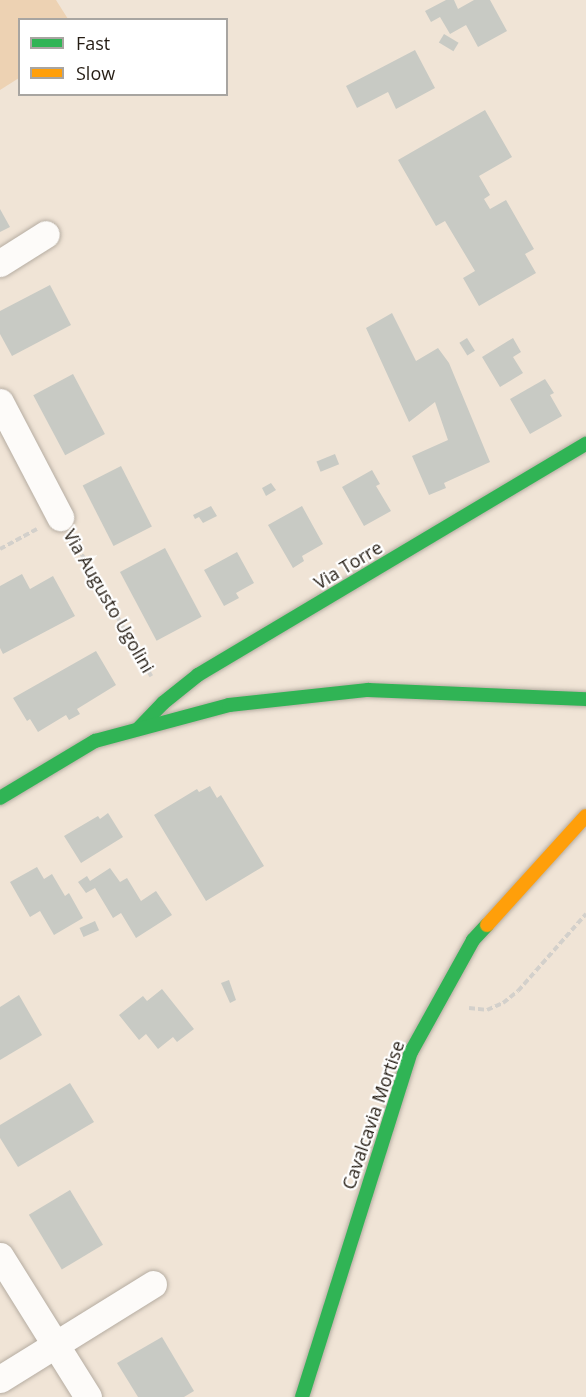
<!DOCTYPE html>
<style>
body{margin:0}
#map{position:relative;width:586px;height:1397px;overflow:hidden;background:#f0e4d6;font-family:"Open Sans",sans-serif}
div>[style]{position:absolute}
.green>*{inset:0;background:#edd2b3}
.building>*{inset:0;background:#c8cac4;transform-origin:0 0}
.path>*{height:4px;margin-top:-2px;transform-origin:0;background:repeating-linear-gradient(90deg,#d3d0cb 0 6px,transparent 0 9px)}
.roads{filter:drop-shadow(0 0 2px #b5aca1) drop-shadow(0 0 2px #b5aca1)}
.street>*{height:27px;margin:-13.5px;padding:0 13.5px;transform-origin:13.5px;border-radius:13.5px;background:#fdfbf9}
.fast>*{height:14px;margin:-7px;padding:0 7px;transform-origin:7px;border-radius:7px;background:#30b455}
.slow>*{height:14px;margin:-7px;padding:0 7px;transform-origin:7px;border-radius:7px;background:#ff9f0a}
span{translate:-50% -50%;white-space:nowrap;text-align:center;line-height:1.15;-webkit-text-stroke:4.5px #fff;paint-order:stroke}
.street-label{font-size:18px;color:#251d14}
.legend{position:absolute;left:18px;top:18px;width:210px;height:78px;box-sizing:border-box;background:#fff;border:2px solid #a8a5a1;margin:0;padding:8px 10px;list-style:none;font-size:18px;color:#251d14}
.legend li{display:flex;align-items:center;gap:12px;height:30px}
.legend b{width:30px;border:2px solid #a8a5a1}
</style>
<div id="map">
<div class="green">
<i style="clip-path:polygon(0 0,56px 0,68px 19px,20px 20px,19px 78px,0 90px)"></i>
</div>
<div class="building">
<i style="clip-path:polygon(446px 0,454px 0,458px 9px,474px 0,490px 0,507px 31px,478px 47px,466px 25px,450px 34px,440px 17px,431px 22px,425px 11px)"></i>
<i style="left:444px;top:34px;width:17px;height:10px;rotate:31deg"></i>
<i style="clip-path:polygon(415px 50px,435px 88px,396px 109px,388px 92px,357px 108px,346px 86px)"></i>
<i style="clip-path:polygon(485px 110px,512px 157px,479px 176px,490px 195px,484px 199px,490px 209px,506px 200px,534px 249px,525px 254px,536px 273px,479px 306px,463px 278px,475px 271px,445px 221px,436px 226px,398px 160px)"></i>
<i style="clip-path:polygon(0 209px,10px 227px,0 232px)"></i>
<i style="clip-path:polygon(50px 285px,71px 325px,12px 356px,0 334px,0 311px)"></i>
<i style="clip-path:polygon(392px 313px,416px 361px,438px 348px,449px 363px,490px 462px,444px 483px,446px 488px,429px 495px,412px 456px,448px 440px,435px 402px,409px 422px,366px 328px)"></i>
<i style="left:467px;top:338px;width:15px;height:9px;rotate:58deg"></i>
<i style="clip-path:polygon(513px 338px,521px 352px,513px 357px,523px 373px,500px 387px,482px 357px)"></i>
<i style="left:73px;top:374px;width:68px;height:45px;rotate:62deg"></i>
<i style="clip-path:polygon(545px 379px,554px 393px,550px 395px,562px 416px,530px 434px,510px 399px)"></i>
<i style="left:335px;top:454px;width:11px;height:20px;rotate:68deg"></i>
<i style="left:121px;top:466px;width:68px;height:43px;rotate:63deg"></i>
<i style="clip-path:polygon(372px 470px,380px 484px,376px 486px,391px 511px,364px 526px,342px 487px)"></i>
<i style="clip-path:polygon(271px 483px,276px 490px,266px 496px,262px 488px)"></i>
<i style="clip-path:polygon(211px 506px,217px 516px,203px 523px,199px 517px,195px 519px,193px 515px)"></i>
<i style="clip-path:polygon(302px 506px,323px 544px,302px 556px,304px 561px,293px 568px,268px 525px)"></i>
<i style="left:165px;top:548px;width:78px;height:51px;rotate:62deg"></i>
<i style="clip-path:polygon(237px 552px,254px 583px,236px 593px,239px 598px,224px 606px,204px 570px)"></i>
<i style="clip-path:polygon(22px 574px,30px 589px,53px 576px,75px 616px,3px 654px,0 648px,0 586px)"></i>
<i style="clip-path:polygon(96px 651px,116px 685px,77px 709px,80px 714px,69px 720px,66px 715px,38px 732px,30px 719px,27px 721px,13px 698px)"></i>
<i style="clip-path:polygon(210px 786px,217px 798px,221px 795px,264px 866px,206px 901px,154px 815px,197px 789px,199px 792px)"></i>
<i style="clip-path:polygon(108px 813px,123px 837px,81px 863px,64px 836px,98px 816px,100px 819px)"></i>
<i style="clip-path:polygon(37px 867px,44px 879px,52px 874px,65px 896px,69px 893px,83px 918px,54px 935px,40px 911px,30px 917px,10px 882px)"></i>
<i style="clip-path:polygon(110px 868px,120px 882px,127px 878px,141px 901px,156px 891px,172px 915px,136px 938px,121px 913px,113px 918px,95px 888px,86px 893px,78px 882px,87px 876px,90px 881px)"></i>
<i style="left:95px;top:921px;width:10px;height:17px;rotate:66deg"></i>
<i style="clip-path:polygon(229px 980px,236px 1000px,230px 1003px,221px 983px)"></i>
<i style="clip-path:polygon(162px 989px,194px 1029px,177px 1042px,173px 1037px,158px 1049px,146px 1034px,139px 1040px,119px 1015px,143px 996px,147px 1001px)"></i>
<i style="clip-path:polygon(19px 995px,42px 1035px,0 1060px,0 1007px)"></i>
<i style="clip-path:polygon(70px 1083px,94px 1122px,18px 1167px,0 1138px,0 1125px)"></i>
<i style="left:70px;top:1190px;width:64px;height:48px;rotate:59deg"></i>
<i style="clip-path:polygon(162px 1337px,194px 1391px,184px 1397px,138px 1397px,117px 1363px)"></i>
</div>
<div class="path">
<i style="left:73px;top:539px;width:158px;rotate:60.3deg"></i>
<i style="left:0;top:549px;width:42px;rotate:-28.4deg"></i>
<i style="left:469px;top:1008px;width:18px;rotate:6deg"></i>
<i style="left:487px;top:1010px;width:17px;rotate:-24deg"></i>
<i style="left:503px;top:1003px;width:19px;rotate:-39deg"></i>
<i style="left:518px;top:991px;width:103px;rotate:-48.6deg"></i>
</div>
<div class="roads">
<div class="street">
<i style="left:0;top:263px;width:54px;rotate:-32.2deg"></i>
<i style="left:0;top:402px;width:130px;rotate:62.4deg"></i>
<i style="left:0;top:1256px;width:166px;rotate:58deg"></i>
<i style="left:0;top:1379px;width:180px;rotate:-31.8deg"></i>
</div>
<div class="fast">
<i style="left:138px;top:729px;width:36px;rotate:-46deg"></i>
<i style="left:163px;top:703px;width:45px;rotate:-38.7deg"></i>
<i style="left:198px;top:675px;width:452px;rotate:-30.8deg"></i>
<i style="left:0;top:798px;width:111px;rotate:-31deg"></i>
<i style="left:95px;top:741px;width:139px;rotate:-15deg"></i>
<i style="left:229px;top:705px;width:140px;rotate:-6.2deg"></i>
<i style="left:368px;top:690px;width:218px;rotate:2.4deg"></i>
<i style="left:302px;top:1397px;width:362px;rotate:-72.5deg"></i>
<i style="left:411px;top:1052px;width:128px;rotate:-61deg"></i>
<i style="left:473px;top:940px;width:21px;rotate:-47deg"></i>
</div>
<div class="slow">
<i style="left:487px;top:925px;width:147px;rotate:-47.8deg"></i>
</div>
</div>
<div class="street-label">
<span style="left:348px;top:565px;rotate:-31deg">Via Torre</span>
<span style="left:109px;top:601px;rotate:60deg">Via Augusto Ugolini</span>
<span style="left:373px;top:1115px;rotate:-71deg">Cavalcavia Mortise</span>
</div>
<ul class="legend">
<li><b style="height:8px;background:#30b455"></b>Fast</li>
<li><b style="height:8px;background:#ff9f0a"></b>Slow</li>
</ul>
</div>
